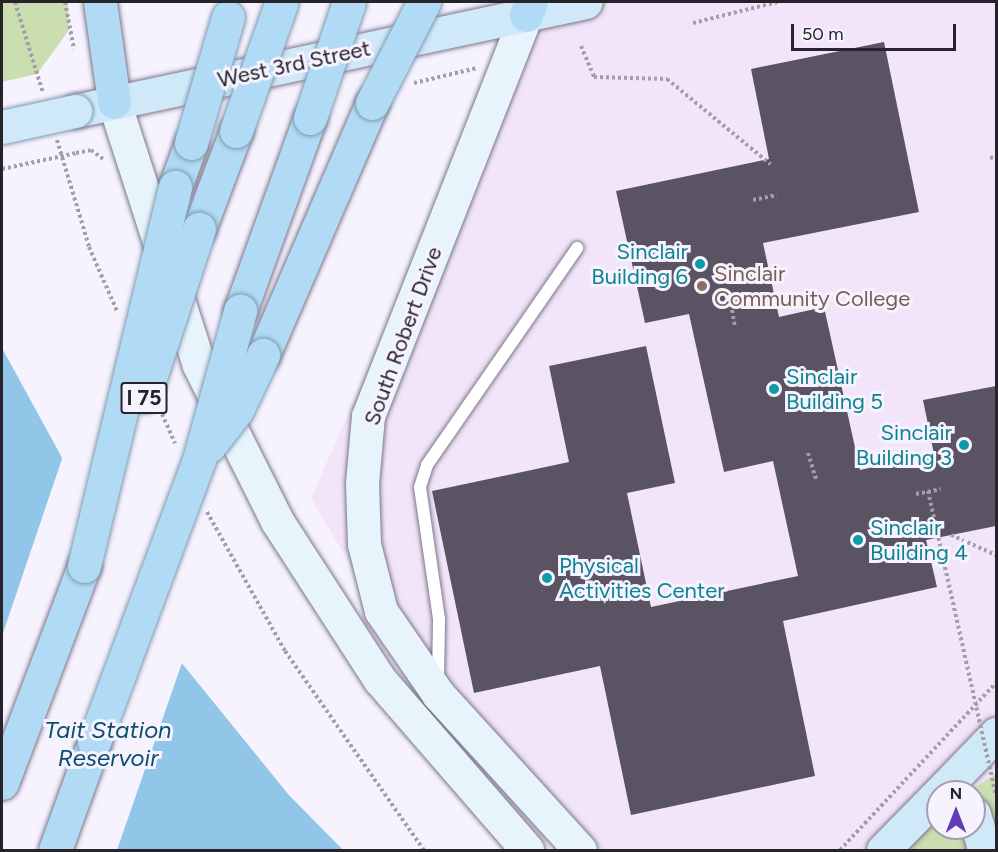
<!DOCTYPE html>
<style>
body{margin:0}
#map{position:relative;width:998px;height:852px;overflow:hidden;background:#f6f2fe;font-family:Figtree,sans-serif}
div>[style]{position:absolute}
.education>*{inset:0;background:#f2e5f9}
.green>*{inset:0;background:#cadeaf}
.water>*{inset:0;background:#91c6e9}
.pier>*{inset:0;background:#f6f2fe}
.building>*{inset:0;background:#595364}
.path>*{height:4px;margin-top:-2px;transform-origin:0;background:repeating-linear-gradient(90deg,#a29fa9 0 3px,transparent 0 6px)}
.roads{filter:drop-shadow(0 0 2px #7d7688) drop-shadow(0 0 2px #7d7688)}
.lane>*{height:12px;margin:-6px;padding:0 6px;transform-origin:6px;border-radius:6px;background:#fff}
.secondary>*{height:33px;margin:-16.5px;padding:0 16.5px;transform-origin:16.5px;border-radius:16.5px;background:#e8f4fc}
.primary>*{height:33px;margin:-16.5px;padding:0 16.5px;transform-origin:16.5px;border-radius:16.5px;background:#d0e9f9}
.highway>*{height:33px;margin:-16.5px;padding:0 16.5px;transform-origin:16.5px;border-radius:16.5px;background:#b1daf5}
.path-bridge>*{height:4px;margin-top:-2px;transform-origin:0;background:repeating-linear-gradient(90deg,#a29fa9 0 3px,transparent 0 6px)}
.bridges{filter:drop-shadow(0 0 2px #809aae) drop-shadow(0 0 2px #809aae)}
.primary-bridge>*{height:33px;margin:-16.5px;padding:0 16.5px;transform-origin:16.5px;border-radius:16.5px;background:#d0e9f9}
.highway-bridge>*{height:33px;margin:-16.5px;padding:0 16.5px;transform-origin:16.5px;border-radius:16.5px;background:#b1daf5}
.dots>*{width:16px;height:16px;translate:-50% -50%;box-sizing:border-box;border:3px solid #f6f2fe;border-radius:50%}
span{translate:-50% -50%;white-space:nowrap;text-align:center;line-height:1.15;-webkit-text-stroke:6px #f6f2fe;paint-order:stroke}
.shield-label span{padding:2px 4px;background:#f6f2fe;border:2px solid;border-radius:4px;-webkit-text-stroke-width:0}
.shield-label{font-size:21px;color:#26232b;font-weight:700}
.street-label{font-size:22px;color:#26232b}
.culture-label{font-size:22px;color:#0d838f}
.right{translate:-100% -50%;text-align:right}
.left{translate:0 -50%;text-align:left}
.education-label{font-size:22px;color:#785e54}
.water-label{font-size:24px;color:#0b4d6f;font-style:italic}
.frame{position:absolute;inset:0;border:3px solid #26232b;pointer-events:none}
.north{position:absolute;left:926px;top:780px;width:60px;height:60px;box-sizing:border-box;background:#f6f2fe;border:2px solid #a39faa;border-radius:50%;rotate:0deg;font-size:16px;font-weight:700;line-height:24px;text-align:center;color:#26232b}
.north::after{content:'';display:block;margin:auto;width:21px;height:27px;background:#613db5;clip-path:polygon(50% 0,100% 100%,50% 72%,0 100%)}
.scale{position:absolute;left:791px;top:24px;width:165px;height:27px;box-sizing:border-box;border:3px solid #26232b;border-top:0;padding-left:8px;font-size:18px;line-height:21px;white-space:nowrap;color:#26232b;-webkit-text-stroke:4px #f6f2fe;paint-order:stroke}
</style>
<div id="map">
<div class="education">
<i style="clip-path:polygon(evenodd,586px 2px,996px 2px,996px 850px,580px 850px,381px 617px,311px 498px,526px 15px,586px 2px,938px 792px,974px 792px,974px 828px,938px 828px,938px 792px)"></i>
</div>
<div class="green">
<i style="clip-path:polygon(2px 2px,68px 2px,69px 30px,37px 74px,2px 82px)"></i>
<i style="clip-path:polygon(996px 774px,996px 850px,907px 850px,938px 818px,938px 828px,974px 828px,974px 792px,967px 792px)"></i>
</div>
<div class="water">
<i style="clip-path:polygon(2px 348px,159px 635px,288px 794px,343px 850px,2px 850px)"></i>
</div>
<div class="pier">
<i style="clip-path:polygon(64px 453px,162px 634px,183px 660px,117px 850px,2px 850px,2px 636px)"></i>
</div>
<div class="building">
<i style="clip-path:polygon(884px 42px,919px 212px,763px 243px,779px 317px,824px 307px,860px 470px,934px 454px,923px 400px,996px 386px,996px 526px,926px 540px,937px 587px,783px 621px,815px 776px,631px 815px,600px 666px,474px 693px,432px 491px,569px 462px,549px 366px,646px 346px,675px 483px,627px 493px,651px 607px,798px 576px,773px 461px,724px 472px,689px 314px,645px 323px,616px 191px,769px 159px,751px 69px)"></i>
</div>
<div class="path">
<i style="left:15px;top:2px;width:95px;rotate:72.9deg"></i>
<i style="left:65px;top:2px;width:48px;rotate:79.2deg"></i>
<i style="left:693px;top:23px;width:87px;rotate:-14deg"></i>
<i style="left:581px;top:46px;width:34px;rotate:67deg"></i>
<i style="left:594px;top:77px;width:73px;rotate:1.6deg"></i>
<i style="left:667px;top:79px;width:134px;rotate:39.5deg"></i>
<i style="left:414px;top:83px;width:65px;rotate:-13.4deg"></i>
<i style="left:57px;top:140px;width:112px;rotate:73.3deg"></i>
<i style="left:89px;top:247px;width:70px;rotate:66.4deg"></i>
<i style="left:76px;top:153px;width:15px;rotate:-11deg"></i>
<i style="left:91px;top:150px;width:15px;rotate:37deg"></i>
<i style="left:990px;top:158px;width:6px;rotate:-9deg"></i>
<i style="left:753px;top:200px;width:24px;rotate:-12deg"></i>
<i style="left:731px;top:304px;width:23px;rotate:80deg"></i>
<i style="left:162px;top:414px;width:32px;rotate:66deg"></i>
<i style="left:808px;top:453px;width:28px;rotate:73deg"></i>
<i style="left:916px;top:494px;width:25px;rotate:-11deg"></i>
<i style="left:207px;top:512px;width:159px;rotate:60.7deg"></i>
<i style="left:285px;top:651px;width:243px;rotate:55.1deg"></i>
<i style="left:951px;top:535px;width:49px;rotate:24deg"></i>
<i style="left:840px;top:850px;width:229px;rotate:-47deg"></i>
</div>
<div class="roads">
<div class="lane">
<i style="left:438px;top:679px;width:60px;rotate:-89deg"></i>
<i style="left:439px;top:619px;width:133px;rotate:-98.2deg"></i>
<i style="left:420px;top:487px;width:23px;rotate:-72deg"></i>
<i style="left:427px;top:465px;width:264px;rotate:-55.3deg"></i>
</div>
<div class="secondary">
<i style="left:526px;top:15px;width:431px;rotate:111.5deg"></i>
<i style="left:368px;top:416px;width:67px;rotate:95.1deg"></i>
<i style="left:362px;top:483px;width:61px;rotate:88.1deg"></i>
<i style="left:364px;top:544px;width:69px;rotate:75.8deg"></i>
<i style="left:381px;top:611px;width:101px;rotate:55.5deg"></i>
<i style="left:438px;top:694px;width:211px;rotate:47.7deg"></i>
<i style="left:114px;top:102px;width:276px;rotate:72.1deg"></i>
<i style="left:199px;top:365px;width:174px;rotate:63.4deg"></i>
<i style="left:277px;top:521px;width:189px;rotate:57.1deg"></i>
<i style="left:380px;top:680px;width:225px;rotate:49.1deg"></i>
</div>
<div class="primary">
<i style="left:75px;top:111px;width:522px;rotate:-12.04deg"></i>
<i style="left:940px;top:792px;width:81px;rotate:-46deg"></i>
<i style="left:974px;top:814px;width:37px;rotate:74deg"></i>
<i style="left:883px;top:850px;width:78px;rotate:-45.5deg"></i>
</div>
<div class="highway">
<i style="left:100px;top:2px;width:101px;rotate:82deg"></i>
<i style="left:526px;top:15px;width:14px;rotate:-69deg"></i>
<i style="left:175px;top:187px;width:47px;rotate:-70deg"></i>
<i style="left:199px;top:229px;width:105px;rotate:-69.3deg"></i>
<i style="left:240px;top:311px;width:205px;rotate:-70.1deg"></i>
<i style="left:263px;top:355px;width:275px;rotate:-66.6deg"></i>
<i style="left:2px;top:783px;width:232px;rotate:-69.3deg"></i>
<i style="left:55px;top:850px;width:115px;rotate:-70.1deg"></i>
</div>
</div>
<div class="path-bridge">
<i style="left:2px;top:169px;width:76px;rotate:-12.2deg"></i>
<i style="left:928px;top:491px;width:312px;rotate:77.4deg"></i>
</div>
<div class="bridges">
<div class="primary-bridge">
<i style="left:2px;top:127px;width:75px;rotate:-12.4deg"></i>
</div>
<div class="highway-bridge">
<i style="left:372px;top:103px;width:114px;rotate:-62.8deg"></i>
<i style="left:310px;top:118px;width:122px;rotate:-71.4deg"></i>
<i style="left:236px;top:131px;width:135px;rotate:-70.5deg"></i>
<i style="left:191px;top:143px;width:131px;rotate:-73.6deg"></i>
<i style="left:144px;top:396px;width:176px;rotate:-71.8deg"></i>
<i style="left:209px;top:446px;width:46px;rotate:-52.1deg"></i>
<i style="left:237px;top:410px;width:61px;rotate:-64.7deg"></i>
<i style="left:84px;top:566px;width:390px;rotate:-76.5deg"></i>
<i style="left:94px;top:742px;width:301px;rotate:-69.6deg"></i>
<i style="left:199px;top:460px;width:155px;rotate:-74.6deg"></i>
</div>
</div>
<div class="dots">
<i style="left:700px;top:264px;background:#0f9aa8"></i>
<i style="left:702px;top:286px;background:#8d6e63"></i>
<i style="left:774px;top:389px;background:#0f9aa8"></i>
<i style="left:964px;top:445px;background:#0f9aa8"></i>
<i style="left:858px;top:540px;background:#0f9aa8"></i>
<i style="left:547px;top:578px;background:#0f9aa8"></i>
</div>
<div class="shield-label">
<span style="left:144px;top:398px">I 75</span>
</div>
<div class="street-label">
<span style="left:294px;top:64px;rotate:-12deg">West 3rd Street</span>
<span style="left:403px;top:336px;rotate:-70deg">South Robert Drive</span>
</div>
<div class="culture-label">
<span class="right" style="left:688px;top:264px">Sinclair<br>Building 6</span>
<span class="left" style="left:786px;top:389px">Sinclair<br>Building 5</span>
<span class="right" style="left:952px;top:445px">Sinclair<br>Building 3</span>
<span class="left" style="left:870px;top:540px">Sinclair<br>Building 4</span>
<span class="left" style="left:559px;top:578px">Physical<br>Activities Center</span>
</div>
<div class="education-label">
<span class="left" style="left:714px;top:286px">Sinclair<br>Community College</span>
</div>
<div class="water-label">
<span style="left:108px;top:744px">Tait Station<br>Reservoir</span>
</div>
<div class="frame"></div>
<div class="north">N</div>
<div class="scale">50 m</div>
</div>
